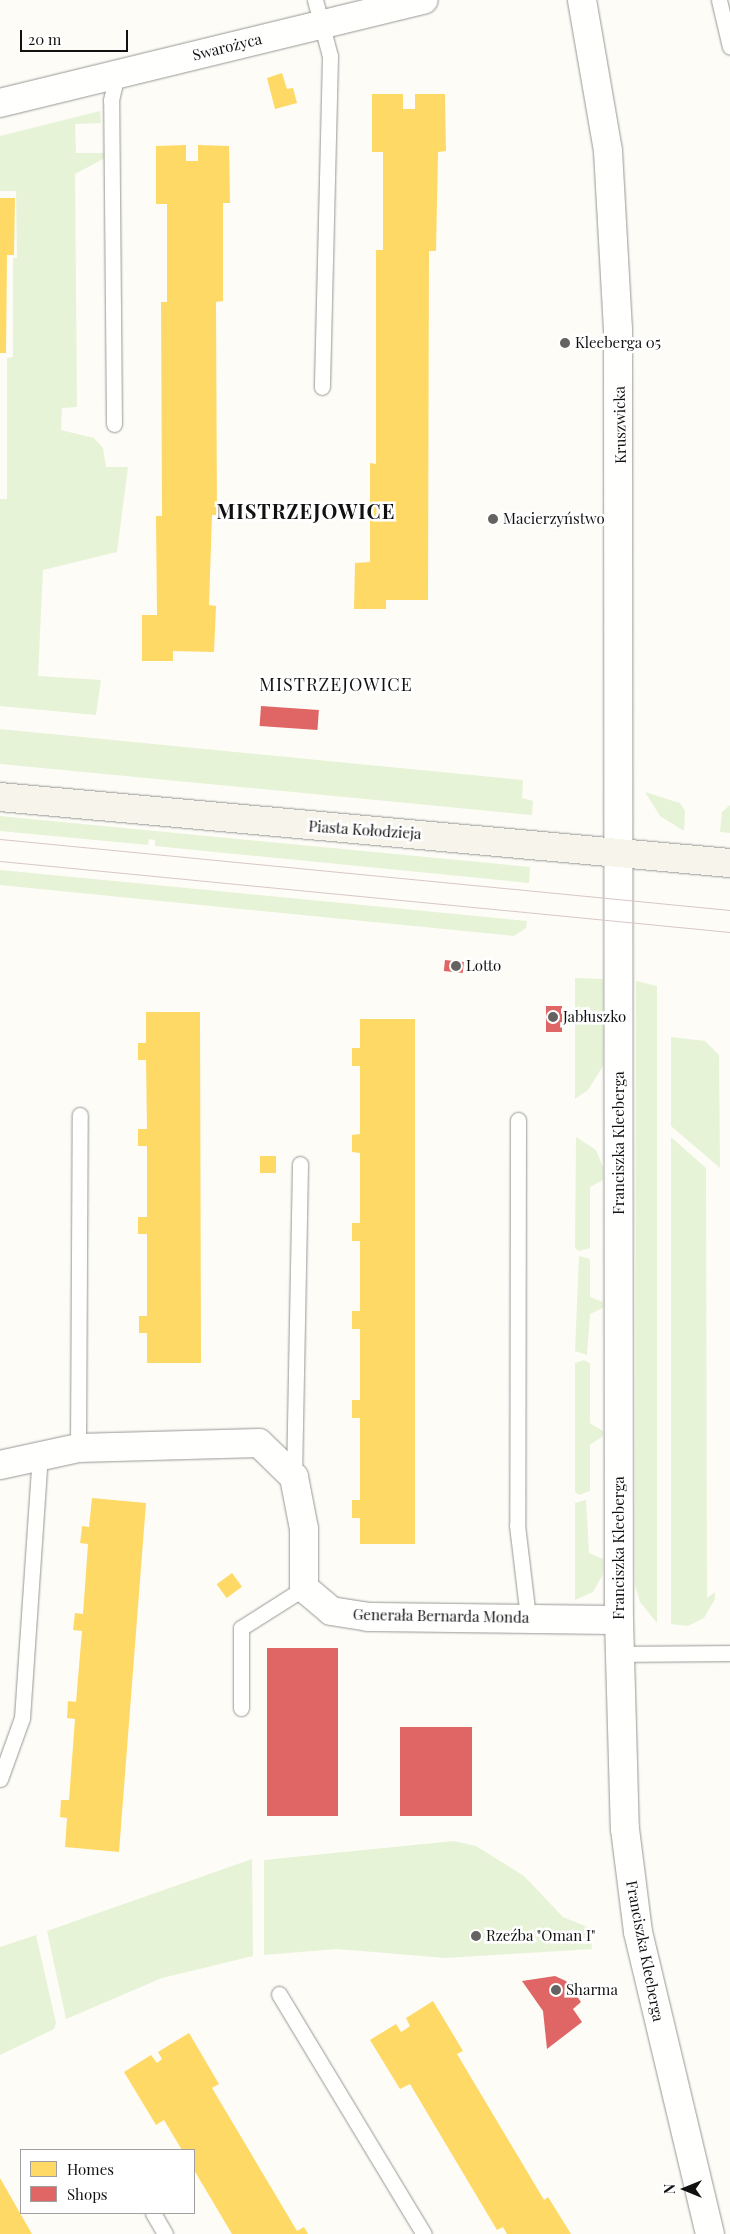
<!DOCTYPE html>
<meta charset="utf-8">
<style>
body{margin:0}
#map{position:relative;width:730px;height:2234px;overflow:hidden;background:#fdfcf7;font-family:"Playfair Display",serif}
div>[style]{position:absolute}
.green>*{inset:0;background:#e7f3d7}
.homes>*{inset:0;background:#ffd966;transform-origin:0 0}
.shops>*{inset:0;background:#e06666;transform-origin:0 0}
.roads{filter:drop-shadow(0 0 1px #979795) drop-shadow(0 0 1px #979795)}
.lane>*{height:15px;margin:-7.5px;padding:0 7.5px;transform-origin:7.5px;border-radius:7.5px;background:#fffffe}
.street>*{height:28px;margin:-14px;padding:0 14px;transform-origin:14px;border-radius:14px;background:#fffffe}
.secondary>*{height:28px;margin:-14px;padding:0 14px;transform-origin:14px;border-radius:14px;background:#f6f4eb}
.tram>*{height:1px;margin:-0.5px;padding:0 0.5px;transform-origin:0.5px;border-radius:0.5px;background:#d9c6c7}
.dots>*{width:14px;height:14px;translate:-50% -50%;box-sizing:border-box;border:2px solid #fff;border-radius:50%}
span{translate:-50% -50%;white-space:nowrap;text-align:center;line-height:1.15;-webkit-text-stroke:5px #fff;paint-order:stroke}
.street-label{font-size:15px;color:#111}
.poi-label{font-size:15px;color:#111}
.left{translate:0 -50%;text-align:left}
.quarter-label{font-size:18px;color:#111;letter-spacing:1px}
.district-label{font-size:20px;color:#111;font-weight:700;letter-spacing:1px}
.legend{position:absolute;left:20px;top:2149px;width:175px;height:65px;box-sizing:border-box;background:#fff;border:1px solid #a0a0a0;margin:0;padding:6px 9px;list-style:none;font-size:15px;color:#111}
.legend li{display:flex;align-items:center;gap:10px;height:25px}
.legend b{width:25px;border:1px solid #a0a0a0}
.north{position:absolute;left:660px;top:2164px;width:50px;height:50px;-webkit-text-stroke:4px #fff;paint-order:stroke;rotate:270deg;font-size:14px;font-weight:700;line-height:20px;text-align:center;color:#111}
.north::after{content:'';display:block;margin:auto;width:18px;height:22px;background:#111;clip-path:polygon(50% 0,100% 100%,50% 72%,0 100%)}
.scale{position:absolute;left:20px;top:30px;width:108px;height:22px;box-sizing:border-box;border:2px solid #111;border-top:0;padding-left:6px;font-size:15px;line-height:18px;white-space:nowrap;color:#111;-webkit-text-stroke:4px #fff;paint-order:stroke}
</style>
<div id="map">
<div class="green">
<i style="clip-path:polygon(100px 111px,101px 123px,75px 124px,76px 153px,105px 153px,105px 158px,75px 174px,77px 407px,62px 408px,61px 430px,94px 438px,103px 448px,106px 467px,128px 467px,117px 552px,43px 570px,38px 676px,101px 680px,96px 715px,0 706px,0 499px,7px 499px,7px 358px,13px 357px,13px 258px,17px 258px,16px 191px,0 191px,0 136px)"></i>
<i style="clip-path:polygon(0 729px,523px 780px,522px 798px,533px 801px,532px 815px,0 764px)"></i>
<i style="clip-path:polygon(645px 792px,680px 803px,685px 811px,684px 831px,660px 816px)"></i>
<i style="clip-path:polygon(730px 805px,730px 833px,720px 832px,722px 812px)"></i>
<i style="clip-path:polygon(0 816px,530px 867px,529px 883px,155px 846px,155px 840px,149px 839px,148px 845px,0 831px)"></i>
<i style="clip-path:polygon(0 870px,527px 921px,526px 928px,514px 936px,0 885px)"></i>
<i style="clip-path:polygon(575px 978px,603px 979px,603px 1066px,588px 1090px,575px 1099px)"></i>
<i style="clip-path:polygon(636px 981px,657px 986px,657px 1623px,640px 1602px,635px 1585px)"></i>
<i style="clip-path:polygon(671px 1037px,705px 1041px,719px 1055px,720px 1168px,671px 1126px)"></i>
<i style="clip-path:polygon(576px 1137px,596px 1150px,603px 1167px,603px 1180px,590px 1187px,590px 1248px,579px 1251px,575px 1248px)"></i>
<i style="clip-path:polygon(671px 1137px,706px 1168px,707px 1598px,715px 1592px,715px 1599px,704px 1618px,688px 1626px,671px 1624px)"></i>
<i style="clip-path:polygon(579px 1256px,590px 1259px,590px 1297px,603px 1302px,603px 1308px,590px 1314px,587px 1355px,575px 1351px)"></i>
<i style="clip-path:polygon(584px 1360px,590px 1363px,590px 1423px,603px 1431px,603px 1436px,590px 1445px,590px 1491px,579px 1495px,575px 1492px,575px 1363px)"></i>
<i style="clip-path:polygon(586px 1500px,589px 1553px,603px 1559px,603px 1574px,593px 1592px,575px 1600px,575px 1503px)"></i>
<i style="clip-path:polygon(454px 1841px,476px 1846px,524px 1876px,563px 1917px,590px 1928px,592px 1949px,446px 1958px,337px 1949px,264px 1955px,264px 1860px)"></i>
<i style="clip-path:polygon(252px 1859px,253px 1956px,162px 1978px,66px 2019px,47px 1931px)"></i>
<i style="clip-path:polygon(36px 1935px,56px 2023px,54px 2029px,0 2055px,0 1947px)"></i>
</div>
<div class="homes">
<i style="clip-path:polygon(282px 73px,287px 89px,293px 88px,297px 103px,275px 109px,267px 78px)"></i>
<i style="clip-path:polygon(372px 94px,403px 94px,403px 109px,415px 109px,415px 94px,445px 94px,446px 151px,438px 152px,436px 251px,429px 251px,428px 600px,386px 600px,386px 609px,354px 609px,355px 563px,370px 562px,370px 463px,376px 464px,376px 250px,383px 250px,383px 152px,372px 152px)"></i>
<i style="clip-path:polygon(186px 145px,186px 161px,198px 161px,198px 145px,229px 146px,230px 203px,223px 203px,223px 301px,216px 302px,217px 515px,212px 515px,209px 605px,216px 606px,214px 652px,173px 651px,173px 661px,142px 661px,142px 615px,157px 615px,156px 516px,162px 516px,161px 302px,167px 302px,167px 204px,156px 204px,156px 146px)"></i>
<i style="clip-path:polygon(0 198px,15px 198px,14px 255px,7px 255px,6px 353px,0 353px)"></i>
<i style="clip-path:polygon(146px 1012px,200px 1012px,201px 1363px,147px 1363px,147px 1333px,139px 1333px,139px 1316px,147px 1316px,147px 1234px,138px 1234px,138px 1217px,147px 1217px,147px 1146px,138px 1146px,138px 1129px,147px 1129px,146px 1060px,138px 1060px,138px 1043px,146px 1043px)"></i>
<i style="clip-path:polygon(360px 1019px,415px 1019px,415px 1544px,360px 1544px,360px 1518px,352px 1518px,352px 1500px,360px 1500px,360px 1418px,352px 1418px,352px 1400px,360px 1400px,360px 1329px,352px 1329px,352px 1311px,360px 1311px,360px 1241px,352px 1241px,352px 1223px,360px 1223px,360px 1153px,352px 1152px,352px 1135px,360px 1134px,360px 1066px,352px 1066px,352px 1048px,360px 1048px)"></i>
<i style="left:260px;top:1156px;width:16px;height:17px"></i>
<i style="clip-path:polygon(92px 1498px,146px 1503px,119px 1852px,65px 1847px,67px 1818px,60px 1817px,61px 1800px,69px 1800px,75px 1719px,67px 1718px,68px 1701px,76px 1702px,82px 1631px,73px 1630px,75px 1613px,83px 1614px,88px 1544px,80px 1543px,81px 1536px,82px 1526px,89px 1527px)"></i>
<i style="left:232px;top:1573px;width:17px;height:19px;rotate:54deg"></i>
<i style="clip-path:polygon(433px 2001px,463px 2051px,457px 2054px,544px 2200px,548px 2197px,571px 2234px,507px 2234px,503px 2227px,497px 2230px,410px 2084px,400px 2089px,370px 2040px,396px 2024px,401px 2032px,406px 2029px,410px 2026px,406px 2018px)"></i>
<i style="clip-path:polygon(189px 2033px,219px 2084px,212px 2088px,297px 2231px,304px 2227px,308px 2234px,232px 2234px,194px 2170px,194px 2150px,182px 2150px,164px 2120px,156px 2125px,124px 2072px,151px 2055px,157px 2063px,162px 2059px,158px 2052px)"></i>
<i style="clip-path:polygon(0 2178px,32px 2234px,0 2234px)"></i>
</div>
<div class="shops">
<i style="left:261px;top:706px;width:58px;height:20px;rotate:4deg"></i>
<i style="left:445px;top:960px;width:19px;height:11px;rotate:6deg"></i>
<i style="left:546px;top:1006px;width:16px;height:26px"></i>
<i style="left:338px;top:1648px;width:168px;height:71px;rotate:90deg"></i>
<i style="left:472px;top:1727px;width:89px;height:72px;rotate:90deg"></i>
<i style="clip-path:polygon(555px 1976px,566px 1981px,581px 2002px,573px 2009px,582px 2022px,547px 2049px,543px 2011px,522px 1981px)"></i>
</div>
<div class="roads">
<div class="lane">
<i style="left:315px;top:0;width:58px;rotate:75deg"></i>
<i style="left:330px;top:56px;width:331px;rotate:91.4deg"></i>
<i style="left:719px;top:0;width:48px;rotate:76.8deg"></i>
<i style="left:114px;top:424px;width:324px;rotate:-90.5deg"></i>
<i style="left:111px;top:100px;width:27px;rotate:-77deg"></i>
<i style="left:518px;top:1120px;width:405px;rotate:90.1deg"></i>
<i style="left:517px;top:1525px;width:93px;rotate:83.2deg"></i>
<i style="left:78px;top:1448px;width:333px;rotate:-89.7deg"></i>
<i style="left:294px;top:1477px;width:313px;rotate:-88.9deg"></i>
<i style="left:619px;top:1654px;width:111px;rotate:-0.5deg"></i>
<i style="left:241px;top:1708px;width:80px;rotate:-90deg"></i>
<i style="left:241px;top:1628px;width:75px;rotate:-32.4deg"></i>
<i style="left:0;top:1779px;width:65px;rotate:-70.2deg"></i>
<i style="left:22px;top:1718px;width:263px;rotate:-86.1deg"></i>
<i style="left:279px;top:1994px;width:280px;rotate:58.9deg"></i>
<i style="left:153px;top:2213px;width:24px;rotate:60deg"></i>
</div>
<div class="street">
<i style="left:582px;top:0;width:153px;rotate:80.2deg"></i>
<i style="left:608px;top:151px;width:178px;rotate:86.8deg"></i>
<i style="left:618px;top:329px;width:1291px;rotate:89.96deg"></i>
<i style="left:619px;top:1620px;width:209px;rotate:88.4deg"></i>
<i style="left:625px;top:1829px;width:104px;rotate:82.8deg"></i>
<i style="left:638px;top:1932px;width:310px;rotate:76.6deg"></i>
<i style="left:0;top:103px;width:436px;rotate:-13.7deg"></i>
<i style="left:0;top:1465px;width:80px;rotate:-12.3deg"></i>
<i style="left:78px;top:1448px;width:181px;rotate:-1.6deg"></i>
<i style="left:259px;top:1443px;width:49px;rotate:44.2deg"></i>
<i style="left:294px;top:1477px;width:53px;rotate:79.1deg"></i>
<i style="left:304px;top:1529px;width:59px;rotate:90deg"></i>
<i style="left:304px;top:1588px;width:35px;rotate:40deg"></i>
<i style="left:331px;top:1611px;width:37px;rotate:9deg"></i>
<i style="left:368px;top:1617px;width:251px;rotate:0.7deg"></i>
</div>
<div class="secondary">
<i style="left:0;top:797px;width:733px;rotate:5.17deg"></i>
</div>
</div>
<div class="tram">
<i style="left:0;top:839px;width:733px;rotate:5.56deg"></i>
<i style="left:0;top:861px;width:733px;rotate:5.56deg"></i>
</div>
<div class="dots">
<i style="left:565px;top:343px;background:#646362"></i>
<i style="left:493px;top:519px;background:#646362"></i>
<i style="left:456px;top:966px;background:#646362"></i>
<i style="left:553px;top:1017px;background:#646362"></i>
<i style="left:476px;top:1936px;background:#646362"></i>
<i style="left:556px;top:1990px;background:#646362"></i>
</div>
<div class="street-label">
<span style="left:227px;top:47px;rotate:-14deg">Swarożyca</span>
<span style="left:620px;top:425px;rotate:-91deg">Kruszwicka</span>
<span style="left:365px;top:830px;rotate:4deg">Piasta Kołodzieja</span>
<span style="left:619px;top:1143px;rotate:-90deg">Franciszka Kleeberga</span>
<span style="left:619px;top:1548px;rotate:-90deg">Franciszka Kleeberga</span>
<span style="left:441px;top:1616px;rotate:1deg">Generała Bernarda Monda</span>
<span style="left:645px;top:1951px;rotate:79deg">Franciszka Kleeberga</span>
</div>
<div class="poi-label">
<span class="left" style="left:575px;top:343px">Kleeberga 05</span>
<span class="left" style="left:503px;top:519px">Macierzyństwo</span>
<span class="left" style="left:466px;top:966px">Lotto</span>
<span class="left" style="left:563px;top:1017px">Jabłuszko</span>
<span class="left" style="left:486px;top:1936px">Rzeźba "Oman I"</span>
<span class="left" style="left:566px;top:1990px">Sharma</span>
</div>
<div class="quarter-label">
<span style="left:336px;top:684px">MISTRZEJOWICE</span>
</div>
<div class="district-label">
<span style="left:306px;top:510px">MISTRZEJOWICE</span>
</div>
<ul class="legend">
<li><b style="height:14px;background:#ffd966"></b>Homes</li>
<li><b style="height:14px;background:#e06666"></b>Shops</li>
</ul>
<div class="north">N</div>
<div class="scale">20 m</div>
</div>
